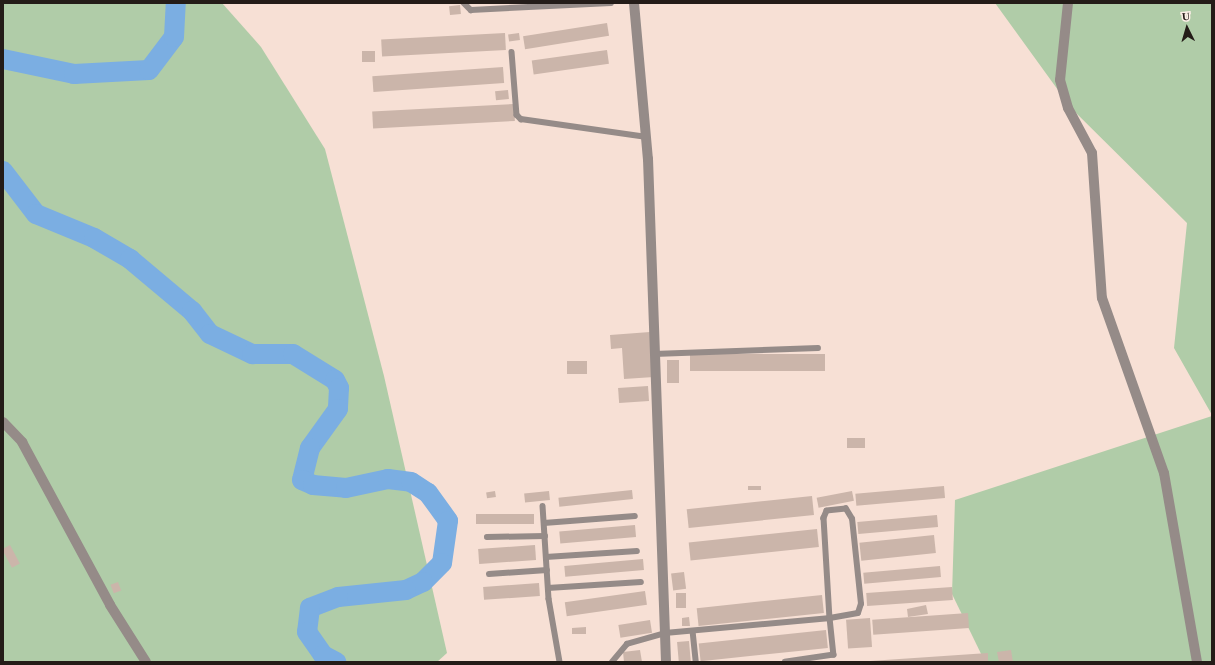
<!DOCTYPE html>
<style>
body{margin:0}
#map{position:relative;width:1215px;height:665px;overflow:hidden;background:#f7e0d5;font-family:Georgia,serif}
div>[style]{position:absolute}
.green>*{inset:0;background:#b0cca8}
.river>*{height:20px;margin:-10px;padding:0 10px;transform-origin:10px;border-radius:10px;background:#7baee2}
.building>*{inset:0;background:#cbb5aa;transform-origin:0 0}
.service>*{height:5.5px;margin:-2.75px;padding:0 2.75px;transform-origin:2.75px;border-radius:2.75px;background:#958b88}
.minor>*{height:10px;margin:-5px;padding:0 5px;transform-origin:5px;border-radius:5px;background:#958b88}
span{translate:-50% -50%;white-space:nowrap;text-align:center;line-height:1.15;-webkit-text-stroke:3px #fdefe8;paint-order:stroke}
.frame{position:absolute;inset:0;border:4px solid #241c18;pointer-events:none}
.north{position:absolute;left:1167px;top:8px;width:40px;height:40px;-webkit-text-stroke:3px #fdefe8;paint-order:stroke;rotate:355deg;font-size:11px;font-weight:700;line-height:16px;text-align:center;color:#241c18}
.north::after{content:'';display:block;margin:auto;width:14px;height:18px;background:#241c18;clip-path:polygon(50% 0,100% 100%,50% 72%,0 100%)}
</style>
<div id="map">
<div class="green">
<i style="clip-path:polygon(3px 3px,222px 3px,261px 47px,325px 149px,384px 376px,447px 653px,437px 662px,3px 662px)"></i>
<i style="clip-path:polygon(995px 3px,1212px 3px,1212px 415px,1174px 348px,1187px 223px,1071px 108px)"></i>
<i style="clip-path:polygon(1212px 416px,1212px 662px,985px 662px,952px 594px,955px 500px)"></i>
</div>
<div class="river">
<i style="left:3px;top:59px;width:73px;rotate:11.9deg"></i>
<i style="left:74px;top:74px;width:75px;rotate:-3.1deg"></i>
<i style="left:149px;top:70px;width:41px;rotate:-52.9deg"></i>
<i style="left:174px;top:37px;width:34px;rotate:-87deg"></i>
<i style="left:3px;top:171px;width:54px;rotate:52.5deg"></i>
<i style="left:36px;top:214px;width:63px;rotate:22.5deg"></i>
<i style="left:94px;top:238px;width:42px;rotate:30.3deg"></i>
<i style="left:130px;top:259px;width:81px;rotate:40deg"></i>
<i style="left:192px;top:311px;width:29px;rotate:52deg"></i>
<i style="left:210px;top:334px;width:47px;rotate:25.5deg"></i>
<i style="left:252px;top:354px;width:41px"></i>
<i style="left:293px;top:354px;width:49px;rotate:31.8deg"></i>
<i style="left:335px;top:380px;width:9px;rotate:63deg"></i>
<i style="left:339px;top:388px;width:21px;rotate:93deg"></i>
<i style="left:338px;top:409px;width:48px;rotate:125.7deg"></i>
<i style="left:310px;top:448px;width:33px;rotate:104deg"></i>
<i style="left:302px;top:480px;width:12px;rotate:24deg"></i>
<i style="left:313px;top:485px;width:33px;rotate:5deg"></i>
<i style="left:346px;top:488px;width:43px;rotate:-12.1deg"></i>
<i style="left:388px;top:479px;width:23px;rotate:7deg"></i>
<i style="left:411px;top:482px;width:20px;rotate:33deg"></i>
<i style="left:428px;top:493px;width:34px;rotate:54deg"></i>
<i style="left:448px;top:521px;width:42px;rotate:98.1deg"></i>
<i style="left:442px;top:563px;width:27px;rotate:135deg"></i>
<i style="left:423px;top:582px;width:19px;rotate:155deg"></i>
<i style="left:406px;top:590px;width:68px;rotate:174.1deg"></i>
<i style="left:338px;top:597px;width:30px;rotate:159deg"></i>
<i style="left:310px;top:608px;width:24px;rotate:97deg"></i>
<i style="left:307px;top:632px;width:28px;rotate:55deg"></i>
<i style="left:323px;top:655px;width:15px;rotate:28deg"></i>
</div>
<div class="building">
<i style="left:460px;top:5px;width:9px;height:11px;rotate:84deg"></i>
<i style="left:607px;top:23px;width:13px;height:85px;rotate:81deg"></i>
<i style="left:505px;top:33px;width:17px;height:124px;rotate:87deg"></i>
<i style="left:519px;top:33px;width:7px;height:11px;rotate:82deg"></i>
<i style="left:607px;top:50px;width:14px;height:76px;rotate:82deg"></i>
<i style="left:362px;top:51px;width:13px;height:11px"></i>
<i style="left:503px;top:67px;width:16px;height:131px;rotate:86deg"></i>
<i style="left:508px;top:90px;width:9px;height:13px;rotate:84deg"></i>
<i style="left:514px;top:104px;width:17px;height:142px;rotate:87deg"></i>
<i style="clip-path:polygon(650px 332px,654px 377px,624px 379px,622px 348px,611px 349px,610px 335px)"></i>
<i style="left:825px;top:354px;width:17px;height:135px;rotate:90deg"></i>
<i style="left:667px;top:360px;width:12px;height:23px"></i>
<i style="left:587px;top:361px;width:13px;height:20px;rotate:90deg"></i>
<i style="left:648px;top:386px;width:15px;height:30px;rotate:86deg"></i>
<i style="left:865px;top:438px;width:10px;height:18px;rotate:90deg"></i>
<i style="left:761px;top:486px;width:4px;height:13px;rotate:90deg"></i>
<i style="left:944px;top:486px;width:12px;height:89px;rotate:85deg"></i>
<i style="left:632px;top:490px;width:9px;height:74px;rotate:84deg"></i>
<i style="left:495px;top:491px;width:6px;height:9px;rotate:81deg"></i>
<i style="left:549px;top:491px;width:9px;height:25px;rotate:84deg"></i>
<i style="left:852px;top:491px;width:10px;height:36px;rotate:79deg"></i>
<i style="left:812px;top:496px;width:19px;height:126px;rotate:84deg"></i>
<i style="left:534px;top:514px;width:10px;height:58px;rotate:90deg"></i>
<i style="left:937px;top:515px;width:12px;height:80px;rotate:85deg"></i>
<i style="left:635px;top:525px;width:12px;height:76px;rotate:85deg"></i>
<i style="left:817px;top:529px;width:18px;height:129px;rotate:84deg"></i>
<i style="left:934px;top:535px;width:18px;height:75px;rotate:84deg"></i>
<i style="left:10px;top:545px;width:21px;height:9px;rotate:62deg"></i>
<i style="left:535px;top:545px;width:15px;height:57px;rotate:86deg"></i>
<i style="left:643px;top:559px;width:11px;height:79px;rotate:85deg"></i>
<i style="left:940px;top:566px;width:11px;height:77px;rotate:85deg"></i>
<i style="left:684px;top:572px;width:17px;height:13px;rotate:83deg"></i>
<i style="left:118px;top:582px;width:9px;height:8px;rotate:69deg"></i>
<i style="left:539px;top:583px;width:13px;height:56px;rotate:86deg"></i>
<i style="left:952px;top:587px;width:13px;height:86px;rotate:86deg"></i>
<i style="left:645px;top:591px;width:14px;height:81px;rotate:82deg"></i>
<i style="left:676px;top:593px;width:10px;height:15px"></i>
<i style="left:822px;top:595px;width:18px;height:126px;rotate:84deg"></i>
<i style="clip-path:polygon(926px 605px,928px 614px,908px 617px,907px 609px)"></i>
<i style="left:968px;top:613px;width:15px;height:96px;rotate:86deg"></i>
<i style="clip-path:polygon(689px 617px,690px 626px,682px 626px,682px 618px)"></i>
<i style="left:870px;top:618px;width:29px;height:24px;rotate:86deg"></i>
<i style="left:650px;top:620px;width:13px;height:32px;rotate:81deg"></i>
<i style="clip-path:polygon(586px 627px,586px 634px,572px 634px,572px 628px)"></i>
<i style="left:826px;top:630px;width:18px;height:128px;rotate:84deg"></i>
<i style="left:689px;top:641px;width:21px;height:12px;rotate:85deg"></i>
<i style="clip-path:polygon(640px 650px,642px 662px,624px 662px,623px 652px)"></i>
<i style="clip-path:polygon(1011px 650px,1013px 662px,999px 662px,997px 652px)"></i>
<i style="clip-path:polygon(988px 653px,988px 662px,871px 662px,870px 661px)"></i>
</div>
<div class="service">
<i style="left:464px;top:3px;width:10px;rotate:45deg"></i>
<i style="left:471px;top:10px;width:140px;rotate:-2.9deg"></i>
<i style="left:512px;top:52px;width:63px;rotate:85.5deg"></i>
<i style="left:517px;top:115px;width:6px;rotate:45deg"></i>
<i style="left:521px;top:119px;width:127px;rotate:8.1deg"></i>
<i style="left:654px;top:354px;width:164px;rotate:-2.1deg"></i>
<i style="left:543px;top:506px;width:93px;rotate:86.3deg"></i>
<i style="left:549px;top:599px;width:64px;rotate:80.1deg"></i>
<i style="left:544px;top:523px;width:91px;rotate:-4.4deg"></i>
<i style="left:487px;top:537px;width:58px;rotate:-1deg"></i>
<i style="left:546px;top:557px;width:91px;rotate:-3.8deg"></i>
<i style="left:489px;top:574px;width:58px;rotate:-3.9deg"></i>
<i style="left:548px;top:588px;width:93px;rotate:-3.7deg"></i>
<i style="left:693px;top:631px;width:31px;rotate:84deg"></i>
<i style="left:612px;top:662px;width:23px;rotate:-50deg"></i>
<i style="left:627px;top:644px;width:40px;rotate:-16deg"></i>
<i style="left:665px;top:633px;width:166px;rotate:-5.2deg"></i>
<i style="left:830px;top:618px;width:28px;rotate:-10deg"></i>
<i style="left:858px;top:613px;width:9px;rotate:-72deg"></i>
<i style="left:861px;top:604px;width:85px;rotate:-96deg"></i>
<i style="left:852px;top:519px;width:12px;rotate:-121deg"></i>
<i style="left:846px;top:509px;width:19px;rotate:174deg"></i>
<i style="left:827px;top:511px;width:8px;rotate:113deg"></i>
<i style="left:824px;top:518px;width:100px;rotate:86.6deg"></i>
<i style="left:830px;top:618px;width:37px;rotate:84deg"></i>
<i style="left:834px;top:655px;width:49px;rotate:171.7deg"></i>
</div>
<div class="minor">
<i style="left:634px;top:3px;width:157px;rotate:84.9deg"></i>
<i style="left:648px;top:159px;width:503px;rotate:87.95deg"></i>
<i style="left:1068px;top:3px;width:77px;rotate:95.9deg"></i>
<i style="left:1060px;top:80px;width:29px;rotate:74deg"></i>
<i style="left:1068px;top:108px;width:51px;rotate:61.9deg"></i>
<i style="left:1092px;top:153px;width:145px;rotate:86.1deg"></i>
<i style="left:1102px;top:298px;width:186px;rotate:70.5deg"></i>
<i style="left:1164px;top:473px;width:192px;rotate:80.1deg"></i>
<i style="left:3px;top:422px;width:28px;rotate:46deg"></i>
<i style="left:22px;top:442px;width:185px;rotate:61.6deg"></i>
<i style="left:110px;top:605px;width:67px;rotate:57.7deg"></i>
</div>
<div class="frame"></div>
<div class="north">U</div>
</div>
